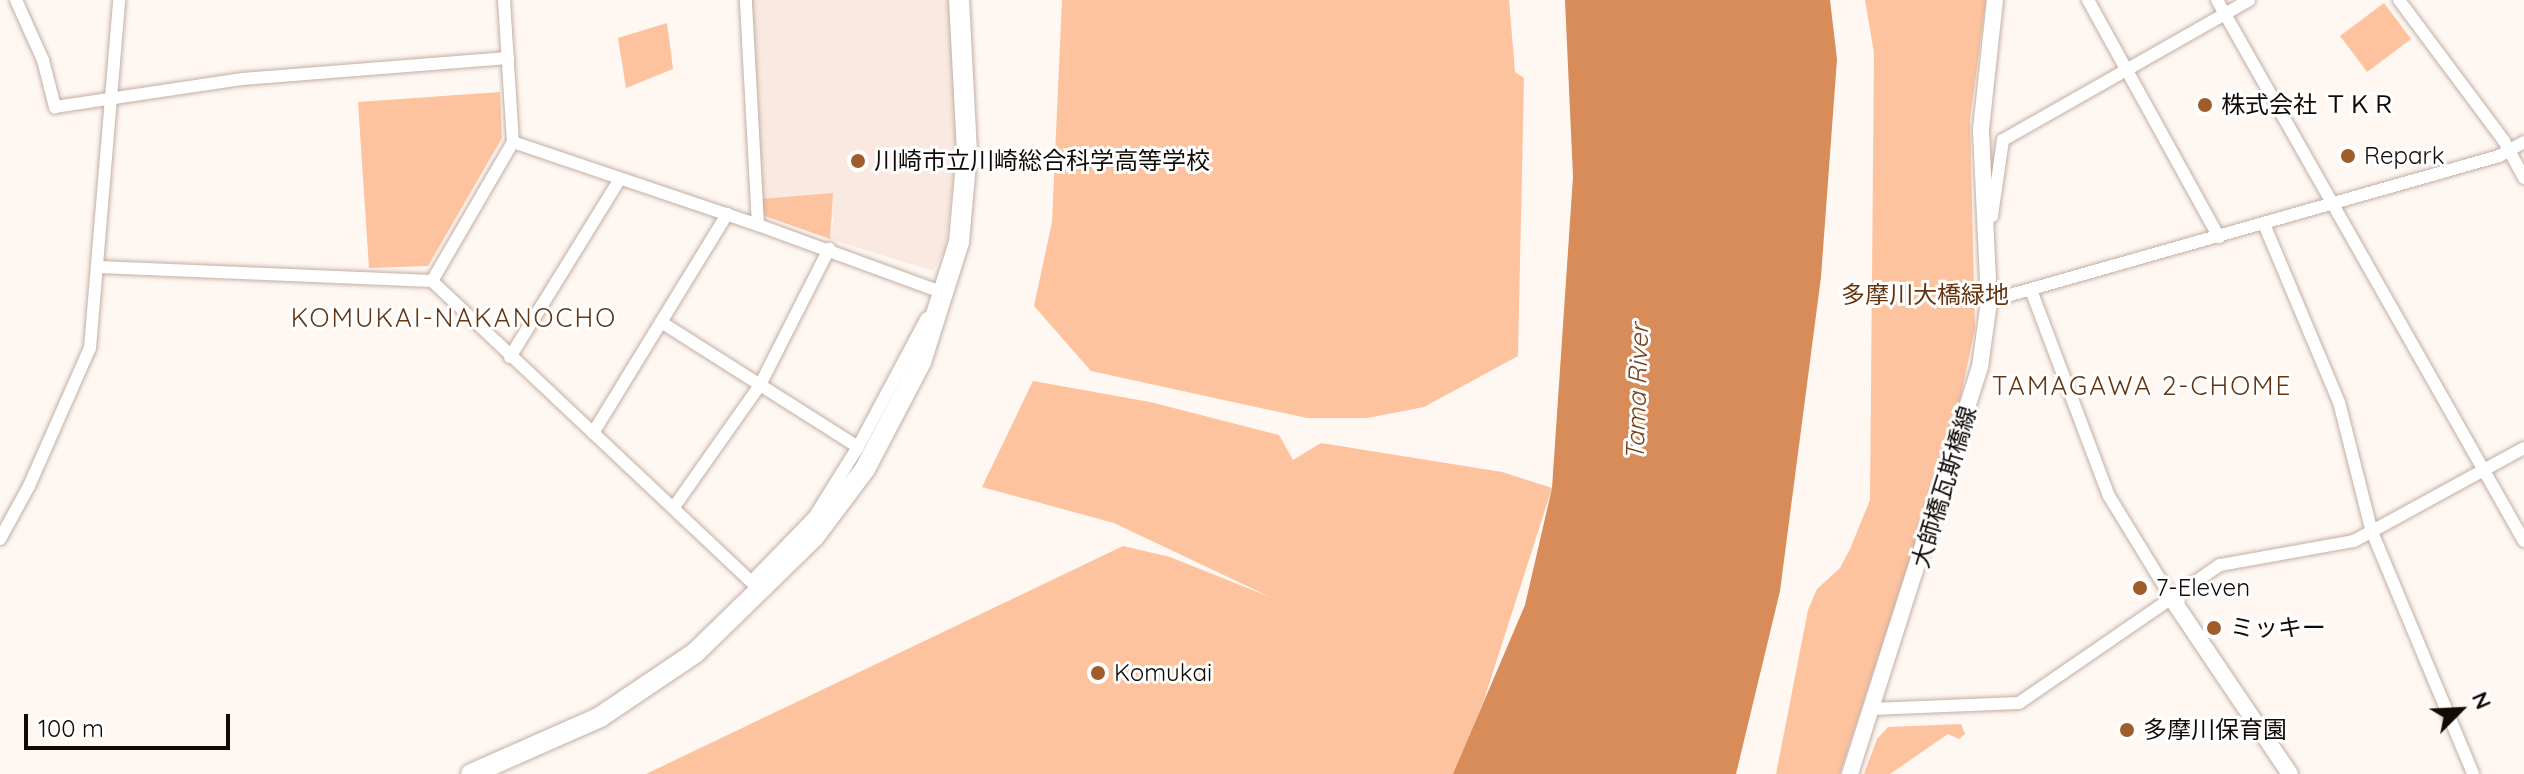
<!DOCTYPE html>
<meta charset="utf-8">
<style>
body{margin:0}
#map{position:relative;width:2524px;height:774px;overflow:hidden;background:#fff7f2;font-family:Quicksand,"Noto Sans JP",sans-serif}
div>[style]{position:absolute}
.built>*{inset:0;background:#f9e9e0}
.green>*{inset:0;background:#fdc39f;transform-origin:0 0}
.water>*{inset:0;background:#d78c59}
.roads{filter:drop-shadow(0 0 2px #c2afa4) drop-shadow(0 0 2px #c2afa4)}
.minor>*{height:12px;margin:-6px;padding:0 6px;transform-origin:6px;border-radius:6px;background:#fff}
.tertiary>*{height:16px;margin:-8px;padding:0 8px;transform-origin:8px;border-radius:8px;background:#fff}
.primary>*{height:20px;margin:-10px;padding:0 10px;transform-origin:10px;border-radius:10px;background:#fff}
.dots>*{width:22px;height:22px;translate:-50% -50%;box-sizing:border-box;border:4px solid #fff;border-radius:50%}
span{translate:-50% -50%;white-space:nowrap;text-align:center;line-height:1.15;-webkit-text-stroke:6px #fff;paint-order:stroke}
.poi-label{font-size:24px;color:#110b07}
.left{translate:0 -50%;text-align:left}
.park-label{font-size:24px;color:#65340e}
.street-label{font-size:24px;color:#110b07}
.neighbourhood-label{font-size:26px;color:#643614;letter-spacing:2px}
.water-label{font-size:26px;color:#774420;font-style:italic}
.north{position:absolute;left:2420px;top:670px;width:80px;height:80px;-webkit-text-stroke:6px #fff;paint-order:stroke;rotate:66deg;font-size:22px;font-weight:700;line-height:32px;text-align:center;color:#110b07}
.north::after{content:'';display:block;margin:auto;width:28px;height:36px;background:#110b07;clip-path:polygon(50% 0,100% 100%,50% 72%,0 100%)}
.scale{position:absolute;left:24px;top:714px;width:206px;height:36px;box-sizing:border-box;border:4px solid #110b07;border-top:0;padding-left:10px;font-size:24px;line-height:28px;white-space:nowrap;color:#110b07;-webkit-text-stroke:6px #fff;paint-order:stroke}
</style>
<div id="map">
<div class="built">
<i style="clip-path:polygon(751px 0,950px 0,959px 132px,945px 249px,933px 271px,830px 239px,834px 218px,761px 199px)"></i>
</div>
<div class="green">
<i style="clip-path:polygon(1062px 0,1509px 0,1515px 72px,1524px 78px,1518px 356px,1424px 407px,1367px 418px,1307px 418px,1091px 371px,1034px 306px,1052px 222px)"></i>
<i style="clip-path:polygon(1865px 0,1986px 0,1970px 120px,1975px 328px,1957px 415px,1840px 774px,1776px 774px,1808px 610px,1817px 589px,1840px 568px,1850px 549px,1870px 500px,1874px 53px)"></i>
<i style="left:2384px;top:3px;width:45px;height:55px;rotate:53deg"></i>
<i style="clip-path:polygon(667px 23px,673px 69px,626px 88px,618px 38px)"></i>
<i style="clip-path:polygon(500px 92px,502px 138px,428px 266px,369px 268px,358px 102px)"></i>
<i style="clip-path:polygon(833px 193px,830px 239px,762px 215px,761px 199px)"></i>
<i style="clip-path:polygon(1033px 381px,1150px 402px,1279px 435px,1293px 460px,1321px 443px,1502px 472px,1552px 488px,1484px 700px,1454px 774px,646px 774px,1123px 546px,1170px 557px,1270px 597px,1114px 523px,982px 487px)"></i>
<i style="clip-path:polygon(1961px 724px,1965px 734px,1959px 739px,1948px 734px,1890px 774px,1864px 774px,1877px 739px,1888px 727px)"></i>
</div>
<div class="water">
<i style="clip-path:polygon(1565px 0,1830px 0,1837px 59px,1821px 277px,1780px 591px,1736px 774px,1453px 774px,1525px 605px,1552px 488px,1573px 177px)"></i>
</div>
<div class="roads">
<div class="minor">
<i style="left:16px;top:0;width:66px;rotate:65.8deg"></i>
<i style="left:43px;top:60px;width:49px;rotate:75.7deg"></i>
<i style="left:55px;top:107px;width:189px;rotate:-8.5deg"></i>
<i style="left:242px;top:79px;width:267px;rotate:-4.5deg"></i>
<i style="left:504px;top:0;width:142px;rotate:86.4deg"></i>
<i style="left:513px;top:142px;width:161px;rotate:120.2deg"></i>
<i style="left:432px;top:281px;width:453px;rotate:43.3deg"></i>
<i style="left:2088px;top:0;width:271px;rotate:61.1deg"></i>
<i style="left:2217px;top:0;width:622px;rotate:60.43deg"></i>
<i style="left:2399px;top:0;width:176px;rotate:53.3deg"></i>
<i style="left:2504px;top:141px;width:42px;rotate:61.6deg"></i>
<i style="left:513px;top:142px;width:259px;rotate:18.7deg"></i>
<i style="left:758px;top:225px;width:225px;rotate:-93.1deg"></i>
<i style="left:1985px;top:216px;width:7px"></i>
<i style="left:1992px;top:216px;width:77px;rotate:-81.8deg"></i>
<i style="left:2003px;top:140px;width:283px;rotate:-29.6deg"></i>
<i style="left:2264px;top:224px;width:193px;rotate:67.2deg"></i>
<i style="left:2339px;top:402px;width:134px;rotate:75.8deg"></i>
<i style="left:2372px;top:532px;width:262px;rotate:67.3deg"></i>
<i style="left:758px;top:225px;width:198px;rotate:20.1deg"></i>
<i style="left:99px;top:267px;width:333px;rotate:2.4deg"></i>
<i style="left:2031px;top:290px;width:220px;rotate:69.3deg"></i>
<i style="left:2109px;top:496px;width:121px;rotate:58.5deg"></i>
<i style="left:1989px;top:301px;width:530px;rotate:-15.87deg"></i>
<i style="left:2499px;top:156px;width:29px;rotate:-29deg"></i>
<i style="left:661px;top:322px;width:233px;rotate:32.4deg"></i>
<i style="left:858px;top:447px;width:146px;rotate:-61.9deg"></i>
<i style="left:510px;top:357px;width:209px;rotate:-58.3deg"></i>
<i style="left:593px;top:433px;width:257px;rotate:-58.5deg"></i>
<i style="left:674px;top:507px;width:149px;rotate:-54.8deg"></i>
<i style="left:760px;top:385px;width:153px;rotate:-63.1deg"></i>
<i style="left:0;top:539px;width:60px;rotate:-61.3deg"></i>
<i style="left:29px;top:486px;width:151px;rotate:-66.2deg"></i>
<i style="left:90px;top:348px;width:349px;rotate:-85.2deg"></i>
<i style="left:752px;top:581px;width:91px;rotate:-45.9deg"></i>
<i style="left:815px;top:516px;width:81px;rotate:-58.1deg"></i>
<i style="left:1872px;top:709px;width:147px;rotate:-2.3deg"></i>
<i style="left:2019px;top:703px;width:244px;rotate:-34.5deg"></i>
<i style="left:2220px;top:565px;width:136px;rotate:-10.2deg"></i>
<i style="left:2354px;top:541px;width:194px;rotate:-28.7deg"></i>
</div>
<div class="tertiary">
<i style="left:2172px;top:599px;width:211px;rotate:56deg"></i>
<i style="left:1850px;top:774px;width:427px;rotate:-72.3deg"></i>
<i style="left:1980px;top:367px;width:67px;rotate:-82.2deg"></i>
<i style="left:1989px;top:301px;width:172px;rotate:-92.7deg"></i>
<i style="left:1981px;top:129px;width:130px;rotate:-83.8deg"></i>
</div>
<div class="primary">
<i style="left:471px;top:774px;width:141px;rotate:-23.8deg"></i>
<i style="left:600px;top:717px;width:115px;rotate:-34deg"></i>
<i style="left:695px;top:653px;width:166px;rotate:-44.3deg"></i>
<i style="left:814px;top:537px;width:85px;rotate:-53.1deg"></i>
<i style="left:865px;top:469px;width:121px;rotate:-62.4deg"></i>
<i style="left:921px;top:362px;width:126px;rotate:-72.4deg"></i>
<i style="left:959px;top:242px;width:90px;rotate:-84.9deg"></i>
<i style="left:967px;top:152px;width:152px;rotate:-93deg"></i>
</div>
</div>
<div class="dots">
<i style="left:2205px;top:105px;background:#a05d2c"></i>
<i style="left:2348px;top:156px;background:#a05d2c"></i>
<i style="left:858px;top:161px;background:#a05d2c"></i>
<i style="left:2140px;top:588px;background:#a05d2c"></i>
<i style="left:2214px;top:628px;background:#a05d2c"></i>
<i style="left:1098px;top:673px;background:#a05d2c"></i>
<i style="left:2127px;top:730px;background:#a05d2c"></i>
</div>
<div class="poi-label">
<span class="left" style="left:2221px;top:105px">株式会社 ＴＫＲ</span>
<span class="left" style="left:2364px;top:156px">Repark</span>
<span class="left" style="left:874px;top:161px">川崎市立川崎総合科学高等学校</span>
<span class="left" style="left:2156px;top:588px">7-Eleven</span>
<span class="left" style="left:2230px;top:628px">ミッキー</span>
<span class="left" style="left:1114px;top:673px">Komukai</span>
<span class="left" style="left:2143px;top:730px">多摩川保育園</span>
</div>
<div class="park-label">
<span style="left:1925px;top:295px">多摩川大橋緑地</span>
</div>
<div class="street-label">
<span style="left:1944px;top:487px;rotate:-73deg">大師橋瓦斯橋線</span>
</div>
<div class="neighbourhood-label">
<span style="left:454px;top:318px">KOMUKAI-NAKANOCHO</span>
<span style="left:2142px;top:386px">TAMAGAWA 2-CHOME</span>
</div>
<div class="water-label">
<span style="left:1637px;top:392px;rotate:-88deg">Tama River</span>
</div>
<div class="north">N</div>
<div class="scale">100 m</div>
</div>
